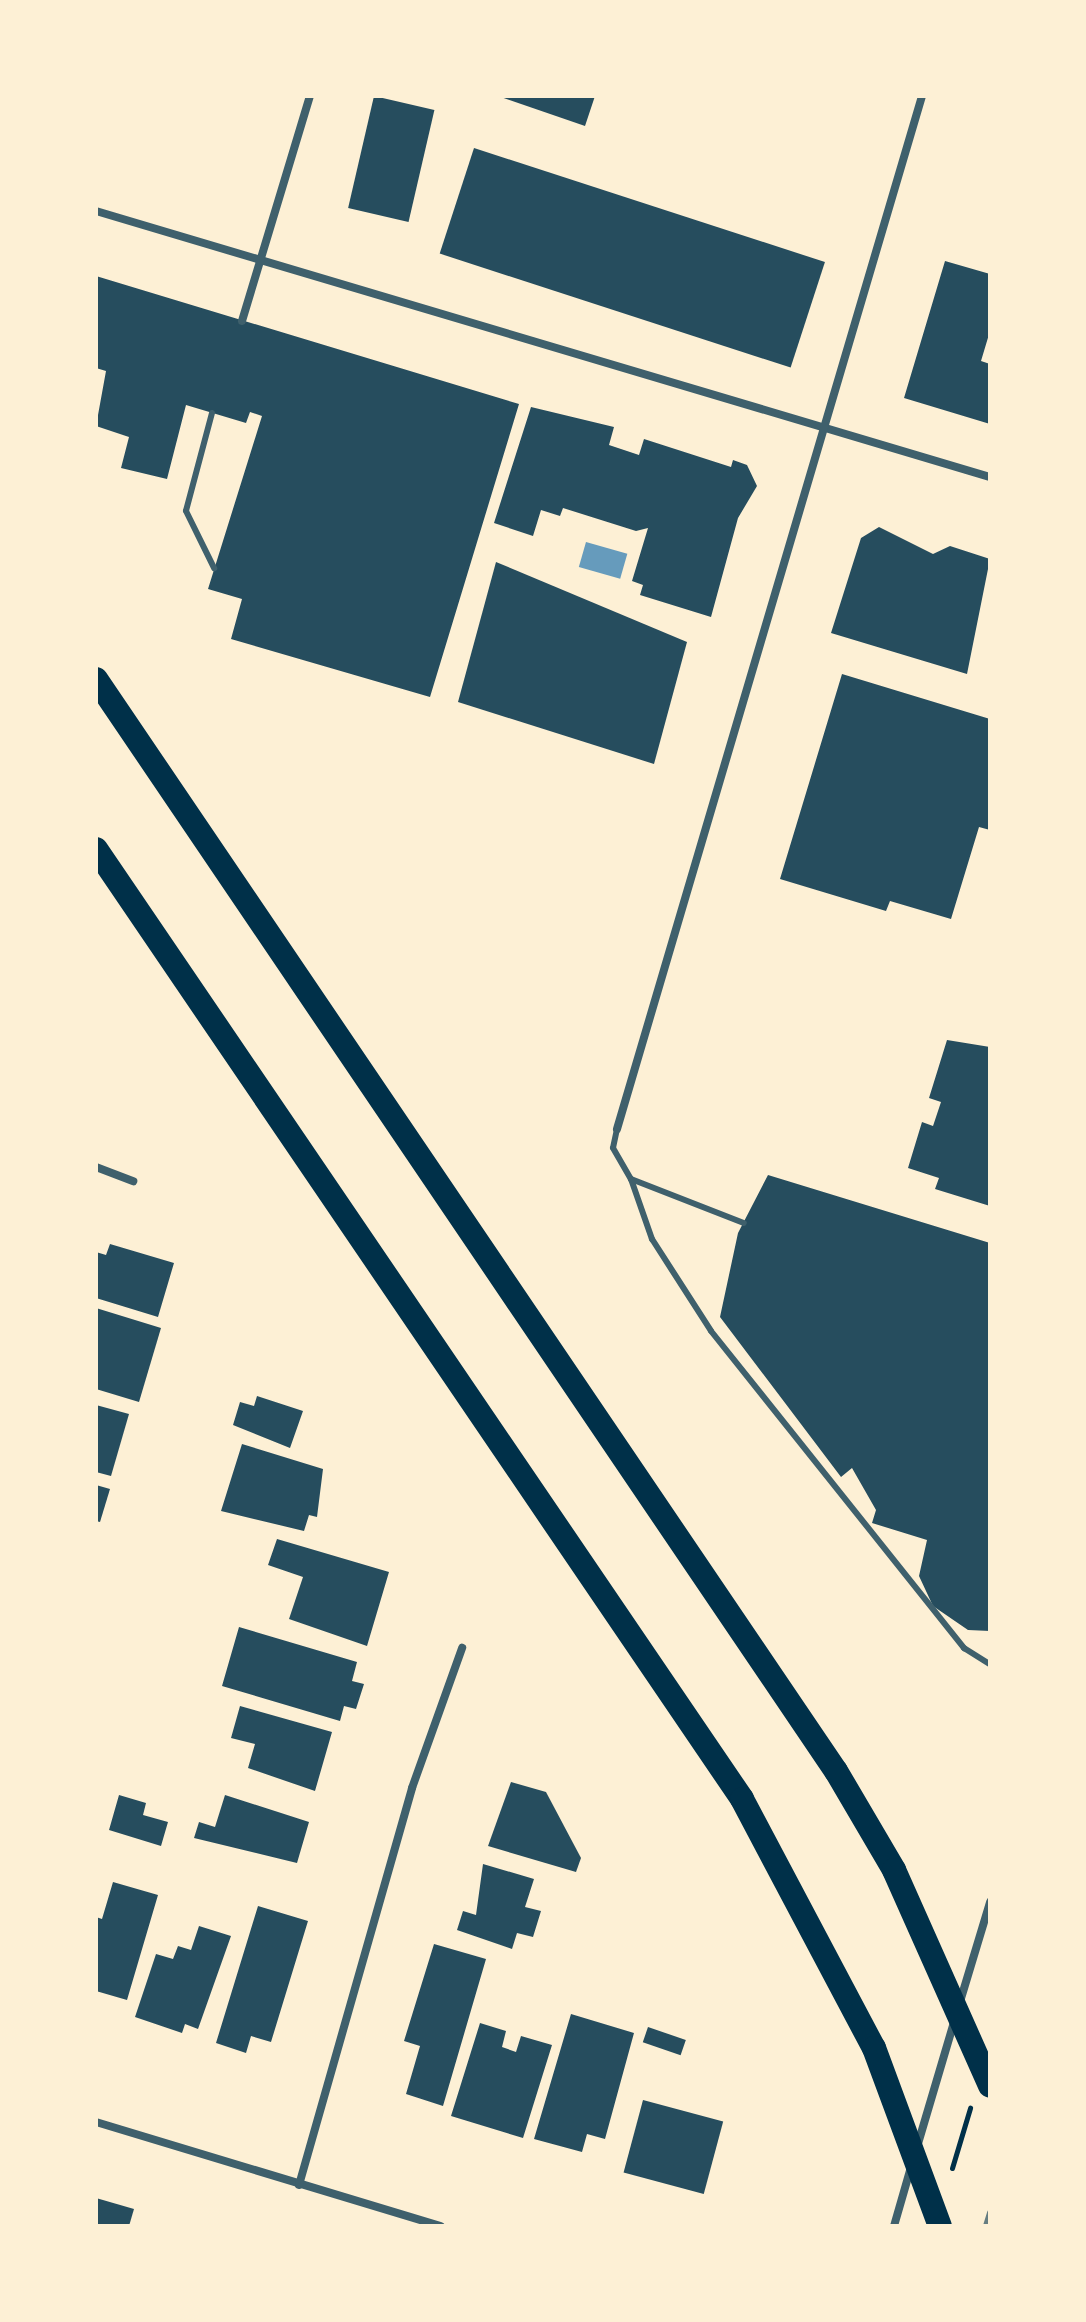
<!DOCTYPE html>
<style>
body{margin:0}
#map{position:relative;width:1086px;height:2322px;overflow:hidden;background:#fdf0d5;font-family:"PT Serif",serif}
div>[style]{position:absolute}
.water>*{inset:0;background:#669bbc;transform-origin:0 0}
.building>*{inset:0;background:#264d5e;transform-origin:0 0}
.path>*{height:5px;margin:-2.5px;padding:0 2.5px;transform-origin:2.5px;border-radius:2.5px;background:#003049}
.service>*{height:6px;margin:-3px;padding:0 3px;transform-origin:3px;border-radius:3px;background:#3f606c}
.minor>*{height:8px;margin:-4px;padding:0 4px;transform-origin:4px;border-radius:4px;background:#3f606c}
.motorway>*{height:24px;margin:-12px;padding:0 12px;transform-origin:12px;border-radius:12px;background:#003049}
.rail>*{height:6px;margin:-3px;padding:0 3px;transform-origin:3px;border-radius:3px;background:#657d81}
span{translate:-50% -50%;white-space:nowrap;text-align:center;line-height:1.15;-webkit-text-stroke:8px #fdf0d5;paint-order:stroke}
.frame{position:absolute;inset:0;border:98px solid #fdf0d5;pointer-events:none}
</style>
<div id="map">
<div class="water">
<i style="left:586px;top:542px;width:43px;height:26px;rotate:16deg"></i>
</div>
<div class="building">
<i style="left:374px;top:96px;width:62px;height:115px;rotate:13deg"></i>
<i style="clip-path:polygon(498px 96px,595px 96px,585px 126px)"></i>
<i style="left:474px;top:148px;width:369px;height:111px;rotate:18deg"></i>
<i style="clip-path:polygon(945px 261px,990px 274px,990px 331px,981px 361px,990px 364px,990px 424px,904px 398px)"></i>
<i style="clip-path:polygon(96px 276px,519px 404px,430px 697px,231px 639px,242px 599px,208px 589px,262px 416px,250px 412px,246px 423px,186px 405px,167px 479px,121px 468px,129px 437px,96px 426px,106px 371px,96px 368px)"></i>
<i style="clip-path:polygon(531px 407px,614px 427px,609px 445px,639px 455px,644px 439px,731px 467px,733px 460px,747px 465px,757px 486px,738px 518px,711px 617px,640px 595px,643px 585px,632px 581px,648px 528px,636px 531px,563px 508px,560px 516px,541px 510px,533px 536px,494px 523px)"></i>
<i style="clip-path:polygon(879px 527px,933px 554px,950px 546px,990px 559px,967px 674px,831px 633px,861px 538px)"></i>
<i style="clip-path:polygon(496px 562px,687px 642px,654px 764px,458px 702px)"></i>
<i style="clip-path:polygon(842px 674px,990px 719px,990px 830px,979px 827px,951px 919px,890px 901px,886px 911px,780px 879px)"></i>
<i style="clip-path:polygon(947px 1040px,990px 1047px,990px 1206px,935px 1189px,939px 1178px,908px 1168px,922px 1122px,933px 1126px,941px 1102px,929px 1098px)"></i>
<i style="clip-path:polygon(768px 1175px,990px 1243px,990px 1631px,968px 1630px,933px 1606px,919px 1576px,927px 1540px,872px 1523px,876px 1510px,852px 1468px,841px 1477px,720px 1317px,738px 1233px)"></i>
<i style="clip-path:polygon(110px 1244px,174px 1263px,158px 1317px,96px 1298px,96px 1252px,106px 1255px)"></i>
<i style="clip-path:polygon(96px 1308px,161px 1328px,139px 1402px,96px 1389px)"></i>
<i style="clip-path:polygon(257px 1396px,303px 1411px,290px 1448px,233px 1425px,240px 1402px,254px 1406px)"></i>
<i style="clip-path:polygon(96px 1405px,129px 1414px,111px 1476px,96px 1472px)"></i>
<i style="clip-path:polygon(242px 1444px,323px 1469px,317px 1517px,309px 1515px,304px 1531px,221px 1511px)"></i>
<i style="clip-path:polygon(96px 1485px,110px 1489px,100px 1522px,96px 1521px)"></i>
<i style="clip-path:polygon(277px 1539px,389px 1572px,367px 1646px,289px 1619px,303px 1577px,268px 1565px)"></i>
<i style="clip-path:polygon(239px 1627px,357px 1662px,352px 1681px,364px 1684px,356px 1709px,344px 1706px,340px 1721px,222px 1686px)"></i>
<i style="clip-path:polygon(240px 1706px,332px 1732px,315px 1791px,248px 1768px,255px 1744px,231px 1738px)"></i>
<i style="clip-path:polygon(511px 1782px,546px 1792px,581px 1858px,576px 1872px,488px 1846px)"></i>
<i style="clip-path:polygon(119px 1795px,146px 1803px,143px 1815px,168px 1822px,161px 1846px,109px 1830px)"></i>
<i style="clip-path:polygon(225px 1795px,309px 1822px,297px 1863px,194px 1838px,199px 1822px,215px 1827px)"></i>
<i style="clip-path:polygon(483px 1864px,534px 1879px,525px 1907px,541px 1911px,533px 1937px,517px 1933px,512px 1949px,457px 1930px,463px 1911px,476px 1915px)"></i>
<i style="clip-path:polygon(113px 1882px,158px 1895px,127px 2000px,96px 1991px,96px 1917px,102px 1919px)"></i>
<i style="clip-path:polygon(258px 1906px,308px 1921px,271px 2042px,251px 2036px,246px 2053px,216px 2043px)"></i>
<i style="clip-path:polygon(199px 1926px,231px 1936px,198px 2029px,185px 2024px,182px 2033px,135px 2017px,156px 1954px,173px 1959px,178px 1946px,191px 1950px)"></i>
<i style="clip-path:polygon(434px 1944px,486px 1959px,443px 2106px,406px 2094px,420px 2046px,404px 2041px)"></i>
<i style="clip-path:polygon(571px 2014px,634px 2033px,605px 2139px,587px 2134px,582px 2152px,534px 2139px)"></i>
<i style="clip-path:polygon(480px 2023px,506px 2031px,502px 2047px,516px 2052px,521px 2036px,552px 2045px,523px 2138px,451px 2116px)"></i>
<i style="left:648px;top:2027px;width:40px;height:16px;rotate:19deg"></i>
<i style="left:643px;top:2100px;width:83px;height:75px;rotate:15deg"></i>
<i style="clip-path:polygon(96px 2198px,134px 2209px,129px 2226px,96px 2226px)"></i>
</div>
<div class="path">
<i style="left:952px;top:2168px;width:63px;rotate:-73.3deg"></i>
</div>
<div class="service">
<i style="left:212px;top:413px;width:101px;rotate:104.9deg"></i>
<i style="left:186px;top:511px;width:64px;rotate:63.8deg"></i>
<i style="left:617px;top:1129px;width:19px;rotate:102deg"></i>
<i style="left:613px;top:1148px;width:36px;rotate:60deg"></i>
<i style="left:631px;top:1179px;width:121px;rotate:21.3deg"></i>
<i style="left:631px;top:1179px;width:64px;rotate:70.7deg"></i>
<i style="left:652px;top:1239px;width:109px;rotate:57.3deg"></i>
<i style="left:711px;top:1331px;width:406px;rotate:51.4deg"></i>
<i style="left:964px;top:1648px;width:31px;rotate:32deg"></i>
</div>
<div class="minor">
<i style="left:96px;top:211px;width:933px;rotate:16.57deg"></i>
<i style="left:242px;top:321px;width:235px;rotate:-73.2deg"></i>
<i style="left:617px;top:1129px;width:1077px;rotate:-73.55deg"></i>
<i style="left:96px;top:1167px;width:40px;rotate:21deg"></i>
<i style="left:959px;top:2005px;width:108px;rotate:-73.2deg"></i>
<i style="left:96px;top:2122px;width:360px;rotate:16.8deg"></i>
<i style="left:917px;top:2147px;width:130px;rotate:-73.5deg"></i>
<i style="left:299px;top:2185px;width:413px;rotate:-74.1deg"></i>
<i style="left:412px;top:1788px;width:149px;rotate:-70.3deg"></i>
<i style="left:894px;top:2226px;width:61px;rotate:-73.9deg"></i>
</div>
<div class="motorway">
<i style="left:96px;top:679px;width:1319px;rotate:55.88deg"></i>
<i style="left:836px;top:1771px;width:115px;rotate:59.6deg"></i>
<i style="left:894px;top:1870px;width:236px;rotate:66deg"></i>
<i style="left:96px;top:849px;width:1149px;rotate:55.78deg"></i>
<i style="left:742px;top:1799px;width:282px;rotate:62.1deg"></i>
<i style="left:874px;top:2048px;width:190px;rotate:69.7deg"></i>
</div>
<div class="rail">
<i style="left:986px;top:2226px;width:14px;rotate:-73deg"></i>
</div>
<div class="frame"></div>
</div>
